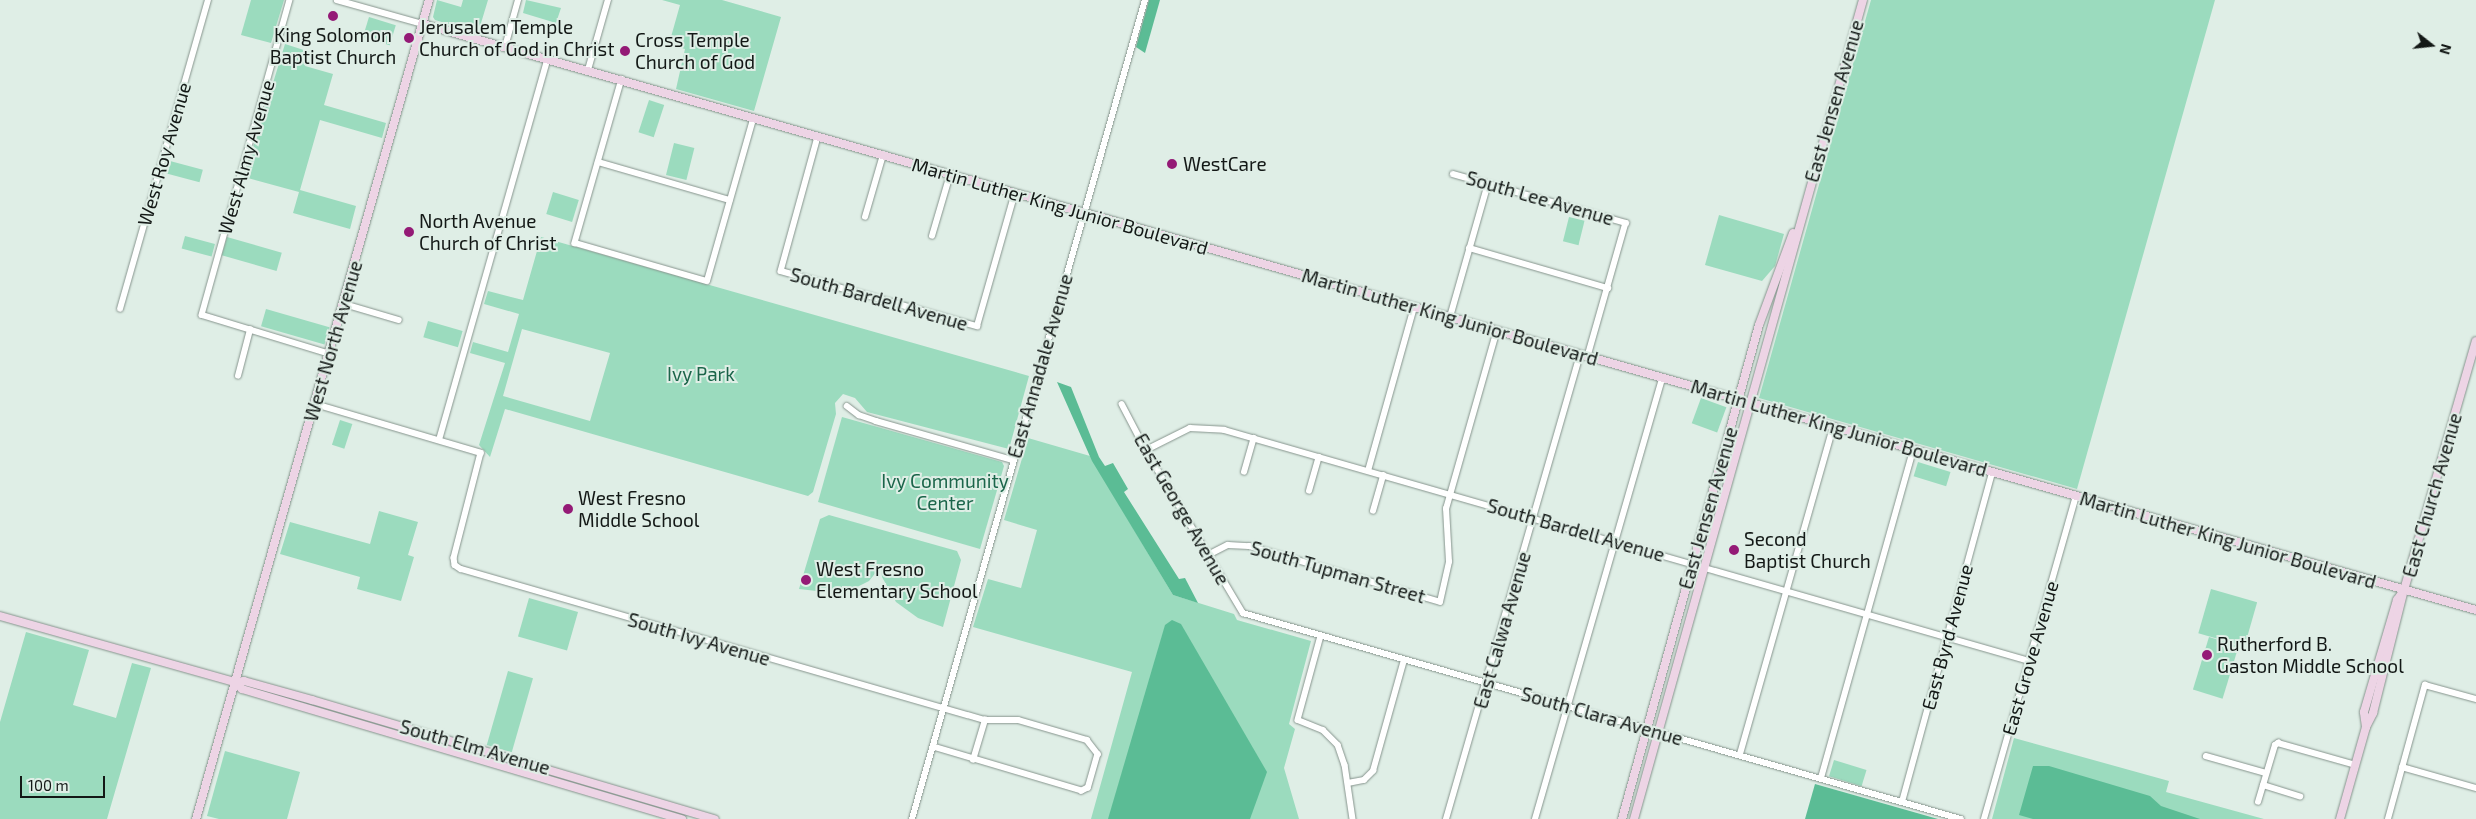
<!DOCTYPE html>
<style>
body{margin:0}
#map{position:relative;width:2476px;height:819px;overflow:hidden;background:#dfeee6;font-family:"Exo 2",sans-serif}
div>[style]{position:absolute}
.green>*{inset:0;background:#9bdbbe;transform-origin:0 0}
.water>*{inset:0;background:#5bbc95}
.roads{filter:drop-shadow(0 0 1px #86948d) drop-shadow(0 0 1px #86948d)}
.street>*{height:5.5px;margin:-2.75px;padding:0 2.75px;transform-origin:2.75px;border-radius:2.75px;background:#fff}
.secondary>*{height:8px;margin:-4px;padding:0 4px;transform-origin:4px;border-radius:4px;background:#edd4e5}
.dots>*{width:14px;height:14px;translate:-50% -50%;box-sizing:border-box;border:2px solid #dfeee6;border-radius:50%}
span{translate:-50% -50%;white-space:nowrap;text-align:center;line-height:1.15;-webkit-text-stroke:4px #dfeee6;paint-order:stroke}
.poi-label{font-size:19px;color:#131816}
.left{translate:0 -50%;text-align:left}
.street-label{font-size:19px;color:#131816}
.park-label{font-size:19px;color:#1b654a}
.north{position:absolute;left:2406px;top:20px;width:50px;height:50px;-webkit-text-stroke:4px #dfeee6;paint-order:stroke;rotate:106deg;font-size:14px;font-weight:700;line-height:20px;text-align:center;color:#131816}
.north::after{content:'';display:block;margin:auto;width:18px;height:22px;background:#131816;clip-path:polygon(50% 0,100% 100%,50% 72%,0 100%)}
.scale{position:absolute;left:20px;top:776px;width:85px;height:22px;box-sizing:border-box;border:2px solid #131816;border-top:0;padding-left:6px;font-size:15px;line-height:18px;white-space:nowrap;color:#131816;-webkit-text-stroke:4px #dfeee6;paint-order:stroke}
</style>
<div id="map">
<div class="green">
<i style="clip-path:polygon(251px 0,284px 0,271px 43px,241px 35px)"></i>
<i style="clip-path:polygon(437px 0,461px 7px,463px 0,488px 0,478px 33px,435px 20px,433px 17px)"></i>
<i style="clip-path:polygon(526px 0,561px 8px,556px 23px,523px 13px)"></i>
<i style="clip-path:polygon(662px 0,722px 0,781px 17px,754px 111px,676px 89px,685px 49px,669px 44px,680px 5px)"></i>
<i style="clip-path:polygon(1871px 0,2215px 0,2077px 489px,1759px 398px)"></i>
<i style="left:369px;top:17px;width:28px;height:21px;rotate:17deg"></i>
<i style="clip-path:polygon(285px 44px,310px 52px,305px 66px,333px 74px,324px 105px,386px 123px,382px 138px,320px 120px,300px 190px,356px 206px,350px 229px,293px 213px,299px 192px,244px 177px)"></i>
<i style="left:649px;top:100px;width:16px;height:34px;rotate:18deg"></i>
<i style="left:674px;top:143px;width:21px;height:33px;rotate:14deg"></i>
<i style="left:170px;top:161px;width:34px;height:13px;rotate:15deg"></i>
<i style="left:553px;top:192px;width:27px;height:23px;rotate:17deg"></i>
<i style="clip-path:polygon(1719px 215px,1784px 234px,1775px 266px,1762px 281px,1705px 265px)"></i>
<i style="left:1569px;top:217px;width:16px;height:25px;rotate:14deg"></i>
<i style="left:185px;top:236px;width:31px;height:13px;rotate:15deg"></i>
<i style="left:227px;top:237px;width:57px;height:19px;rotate:16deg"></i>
<i style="clip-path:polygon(evenodd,541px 237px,1029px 376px,1009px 449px,867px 412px,855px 398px,843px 394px,835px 403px,836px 414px,813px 492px,808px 496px,505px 409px,490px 457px,479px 445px,505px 363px,470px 353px,473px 342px,508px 352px,519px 314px,484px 304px,488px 291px,523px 300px,541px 237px,522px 329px,610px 353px,590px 421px,503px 396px,522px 329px)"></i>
<i style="left:266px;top:309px;width:66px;height:18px;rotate:16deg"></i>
<i style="left:428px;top:321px;width:36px;height:17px;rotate:16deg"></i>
<i style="left:1701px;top:398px;width:27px;height:27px;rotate:20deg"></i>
<i style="clip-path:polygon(842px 417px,1002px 462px,1004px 466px,980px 549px,818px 502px)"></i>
<i style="left:340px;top:420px;width:13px;height:26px;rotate:18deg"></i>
<i style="clip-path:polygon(1028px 438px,1090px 456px,1173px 595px,1234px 614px,1237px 620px,1311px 641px,1289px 724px,1295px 729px,1284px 768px,1299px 819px,1091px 819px,1132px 672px,973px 627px,988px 579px,1021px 588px,1037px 530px,1004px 520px)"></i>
<i style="left:1918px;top:462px;width:34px;height:15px;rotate:17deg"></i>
<i style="clip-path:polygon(379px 511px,418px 522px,408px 555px,414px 557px,401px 601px,357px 589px,360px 577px,280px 554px,290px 522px,370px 544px)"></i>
<i style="clip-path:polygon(829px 515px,957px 551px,961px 560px,943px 627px,918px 618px,896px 602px,882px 577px,881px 566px,869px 581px,843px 594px,799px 589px,820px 519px)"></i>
<i style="left:2211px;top:589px;width:48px;height:46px;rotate:16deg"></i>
<i style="left:529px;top:598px;width:51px;height:40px;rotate:16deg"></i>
<i style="clip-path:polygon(26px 632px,89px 650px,73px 705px,116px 718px,132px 663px,151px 668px,107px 819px,0 819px,0 722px)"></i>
<i style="left:2209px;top:637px;width:31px;height:55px;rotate:17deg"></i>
<i style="left:508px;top:671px;width:26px;height:77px;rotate:16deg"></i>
<i style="clip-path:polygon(2014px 738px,2169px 781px,2166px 792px,2264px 819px,1992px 819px)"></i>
<i style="clip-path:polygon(225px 751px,300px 772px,287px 819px,219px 819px,207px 816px)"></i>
<i style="left:1834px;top:760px;width:34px;height:17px;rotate:17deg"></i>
</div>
<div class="water">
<i style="clip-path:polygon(1149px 0,1160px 0,1145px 53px,1136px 47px)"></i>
<i style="clip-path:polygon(1057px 382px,1071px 387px,1099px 457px,1105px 466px,1113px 463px,1128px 489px,1124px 492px,1179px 579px,1185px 578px,1198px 603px,1173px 595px,1092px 461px)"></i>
<i style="clip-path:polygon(1172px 620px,1181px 624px,1267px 772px,1250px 819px,1108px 819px,1165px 625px)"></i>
<i style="clip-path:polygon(2033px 766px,2049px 766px,2150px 796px,2161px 806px,2200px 819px,2033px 819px,2019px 815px)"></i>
<i style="clip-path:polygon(1815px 784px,1938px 819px,1805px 819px)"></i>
</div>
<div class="roads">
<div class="street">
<i style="left:290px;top:0;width:327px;rotate:105.6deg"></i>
<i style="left:202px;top:315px;width:134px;rotate:16.9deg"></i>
<i style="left:337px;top:0;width:89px;rotate:15.6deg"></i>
<i style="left:505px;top:47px;width:49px;rotate:-74.5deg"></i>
<i style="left:588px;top:70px;width:73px;rotate:-74.1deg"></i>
<i style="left:622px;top:79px;width:171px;rotate:106deg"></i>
<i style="left:575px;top:243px;width:137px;rotate:16.1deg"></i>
<i style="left:707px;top:281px;width:168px;rotate:-74.1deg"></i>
<i style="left:818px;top:137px;width:139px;rotate:105.4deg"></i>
<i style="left:781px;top:271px;width:204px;rotate:15.7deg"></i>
<i style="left:977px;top:326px;width:138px;rotate:-74.1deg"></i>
<i style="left:598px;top:162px;width:137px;rotate:16.1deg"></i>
<i style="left:1453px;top:174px;width:180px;rotate:15.8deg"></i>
<i style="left:1626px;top:223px;width:138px;rotate:105.9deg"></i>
<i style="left:865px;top:217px;width:65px;rotate:-73.8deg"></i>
<i style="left:932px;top:236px;width:64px;rotate:-73.6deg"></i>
<i style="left:1469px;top:248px;width:145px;rotate:16.1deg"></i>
<i style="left:344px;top:304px;width:57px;rotate:16.2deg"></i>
<i style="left:120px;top:309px;width:321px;rotate:-74.1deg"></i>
<i style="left:1450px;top:317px;width:138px;rotate:-74.1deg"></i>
<i style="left:238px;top:376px;width:48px;rotate:-75.4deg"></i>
<i style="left:315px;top:404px;width:173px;rotate:16.4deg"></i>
<i style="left:481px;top:453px;width:108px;rotate:104.4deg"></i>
<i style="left:454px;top:558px;width:7px;rotate:82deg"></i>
<i style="left:455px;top:565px;width:7px;rotate:34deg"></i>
<i style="left:461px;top:569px;width:545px;rotate:16.08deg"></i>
<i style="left:985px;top:720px;width:33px"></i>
<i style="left:1018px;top:720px;width:72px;rotate:16.2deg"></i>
<i style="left:1087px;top:740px;width:18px;rotate:52deg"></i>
<i style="left:1098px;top:754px;width:35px;rotate:106deg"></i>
<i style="left:1088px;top:788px;width:7px;rotate:153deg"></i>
<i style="left:1082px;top:791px;width:155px;rotate:-163.5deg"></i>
<i style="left:1122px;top:404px;width:52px;rotate:62.4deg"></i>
<i style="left:1146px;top:450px;width:190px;rotate:59.2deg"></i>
<i style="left:1243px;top:613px;width:747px;rotate:16.01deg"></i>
<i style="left:847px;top:406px;width:15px;rotate:37deg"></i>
<i style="left:859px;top:415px;width:18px;rotate:19deg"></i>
<i style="left:876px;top:421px;width:142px;rotate:15.9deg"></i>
<i style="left:439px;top:440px;width:397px;rotate:-74.1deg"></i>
<i style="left:1146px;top:450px;width:49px;rotate:-26.6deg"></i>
<i style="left:1190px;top:428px;width:34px;rotate:3deg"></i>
<i style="left:1224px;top:430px;width:837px;rotate:16.01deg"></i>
<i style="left:1368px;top:471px;width:170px;rotate:-74.3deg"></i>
<i style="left:1244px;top:472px;width:35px;rotate:-74deg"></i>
<i style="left:1309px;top:491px;width:35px;rotate:-74deg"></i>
<i style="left:1373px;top:511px;width:37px;rotate:-74deg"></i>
<i style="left:1208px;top:555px;width:22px;rotate:-27deg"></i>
<i style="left:1228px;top:545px;width:21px;rotate:3deg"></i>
<i style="left:1249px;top:546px;width:199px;rotate:16.3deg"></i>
<i style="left:1440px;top:602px;width:41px;rotate:-77.3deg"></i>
<i style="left:1449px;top:562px;width:53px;rotate:-93.2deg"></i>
<i style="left:1446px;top:509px;width:186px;rotate:-74.1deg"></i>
<i style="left:1321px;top:636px;width:87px;rotate:105.3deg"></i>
<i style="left:1298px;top:720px;width:27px;rotate:22deg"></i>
<i style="left:1323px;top:730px;width:21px;rotate:45deg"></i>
<i style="left:1338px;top:745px;width:21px;rotate:71deg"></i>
<i style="left:1345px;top:765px;width:55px;rotate:81.6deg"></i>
<i style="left:1740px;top:754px;width:340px;rotate:-74.1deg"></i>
<i style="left:2206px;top:756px;width:62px;rotate:15.8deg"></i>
<i style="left:973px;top:760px;width:42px;rotate:-73.3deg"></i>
<i style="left:2402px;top:767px;width:77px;rotate:15.8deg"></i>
<i style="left:1821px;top:778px;width:341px;rotate:-74.3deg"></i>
<i style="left:1348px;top:783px;width:16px;rotate:-11deg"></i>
<i style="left:1364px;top:780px;width:13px;rotate:-45deg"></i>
<i style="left:1373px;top:771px;width:115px;rotate:-74.4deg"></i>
<i style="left:2263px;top:785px;width:39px;rotate:17deg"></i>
<i style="left:1902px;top:802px;width:342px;rotate:-74.7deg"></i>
<i style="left:2258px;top:802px;width:59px;rotate:-73.4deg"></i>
<i style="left:2275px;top:745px;width:4px;rotate:-34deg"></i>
<i style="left:2278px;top:743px;width:81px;rotate:15.8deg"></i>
<i style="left:912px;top:819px;width:851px;rotate:-74.12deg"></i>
<i style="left:1446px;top:819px;width:484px;rotate:-73.9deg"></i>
<i style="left:1535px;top:819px;width:459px;rotate:-73.9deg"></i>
<i style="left:1984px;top:819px;width:336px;rotate:-74.1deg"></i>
<i style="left:2388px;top:819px;width:139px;rotate:-74.6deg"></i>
<i style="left:2425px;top:685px;width:53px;rotate:15.4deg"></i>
</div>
<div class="secondary">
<i style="left:423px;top:24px;width:2135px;rotate:15.93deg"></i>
<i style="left:0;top:616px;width:244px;rotate:15.7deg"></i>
<i style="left:235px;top:682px;width:9px;rotate:-6deg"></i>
<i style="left:244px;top:681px;width:71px;rotate:15.6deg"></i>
<i style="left:312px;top:700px;width:420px;rotate:16.5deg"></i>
<i style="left:235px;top:682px;width:10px;rotate:45deg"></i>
<i style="left:242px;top:689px;width:459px;rotate:16.5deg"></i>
<i style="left:2366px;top:727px;width:15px;rotate:-98deg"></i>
<i style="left:2364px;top:712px;width:117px;rotate:-73.6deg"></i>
<i style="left:2397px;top:600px;width:12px;rotate:-55deg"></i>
<i style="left:196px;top:819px;width:851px;rotate:-74.12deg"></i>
<i style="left:1622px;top:819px;width:513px;rotate:-74.5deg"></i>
<i style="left:1759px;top:325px;width:98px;rotate:-69.7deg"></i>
<i style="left:1634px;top:819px;width:850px;rotate:-74.38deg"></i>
<i style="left:2340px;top:819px;width:96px;rotate:-74.2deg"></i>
<i style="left:2366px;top:727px;width:16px;rotate:-63deg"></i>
<i style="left:2373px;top:713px;width:127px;rotate:-75.9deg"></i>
<i style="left:2404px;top:590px;width:259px;rotate:-73.9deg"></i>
</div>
</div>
<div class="dots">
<i style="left:333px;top:16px;background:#941a76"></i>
<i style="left:409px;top:38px;background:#941a76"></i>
<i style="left:625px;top:51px;background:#941a76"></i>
<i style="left:1172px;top:164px;background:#941a76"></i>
<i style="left:409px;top:232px;background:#941a76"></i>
<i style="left:568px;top:509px;background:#941a76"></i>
<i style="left:1734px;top:550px;background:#941a76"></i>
<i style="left:806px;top:580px;background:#941a76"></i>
<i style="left:2207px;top:655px;background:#941a76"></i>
</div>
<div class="poi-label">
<span class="left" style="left:419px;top:38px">Jerusalem Temple<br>Church of God in Christ</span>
<span style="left:333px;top:46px">King Solomon<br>Baptist Church</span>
<span class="left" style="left:635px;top:51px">Cross Temple<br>Church of God</span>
<span class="left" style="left:1183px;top:164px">WestCare</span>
<span class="left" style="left:419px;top:232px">North Avenue<br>Church of Christ</span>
<span class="left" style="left:578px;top:509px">West Fresno<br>Middle School</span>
<span class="left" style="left:1744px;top:550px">Second<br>Baptist Church</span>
<span class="left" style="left:816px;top:580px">West Fresno<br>Elementary School</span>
<span class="left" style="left:2217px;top:655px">Rutherford B.<br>Gaston Middle School</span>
</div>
<div class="street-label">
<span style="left:1834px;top:101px;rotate:-74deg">East Jensen Avenue</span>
<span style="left:164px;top:154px;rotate:-74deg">West Roy Avenue</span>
<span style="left:246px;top:157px;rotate:-74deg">West Almy Avenue</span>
<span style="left:1540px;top:198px;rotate:16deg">South Lee Avenue</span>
<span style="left:1060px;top:206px;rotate:16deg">Martin Luther King Junior Boulevard</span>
<span style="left:879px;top:299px;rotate:16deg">South Bardell Avenue</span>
<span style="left:1450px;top:317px;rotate:16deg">Martin Luther King Junior Boulevard</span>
<span style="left:333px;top:341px;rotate:-74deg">West North Avenue</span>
<span style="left:1040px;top:366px;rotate:-74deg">East Annadale Avenue</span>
<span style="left:1839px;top:428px;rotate:16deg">Martin Luther King Junior Boulevard</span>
<span style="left:2432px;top:495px;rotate:-74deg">East Church Avenue</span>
<span style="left:1708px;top:508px;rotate:-74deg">East Jensen Avenue</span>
<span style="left:1182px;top:509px;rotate:60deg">East George Avenue</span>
<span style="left:1576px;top:530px;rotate:16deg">South Bardell Avenue</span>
<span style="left:2228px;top:540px;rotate:16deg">Martin Luther King Junior Boulevard</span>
<span style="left:1338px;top:572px;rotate:16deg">South Tupman Street</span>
<span style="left:1502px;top:630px;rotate:-74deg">East Calwa Avenue</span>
<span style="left:1947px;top:637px;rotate:-75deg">East Byrd Avenue</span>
<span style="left:699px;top:639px;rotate:16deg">South Ivy Avenue</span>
<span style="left:2030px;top:658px;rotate:-74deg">East Grove Avenue</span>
<span style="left:1602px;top:716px;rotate:16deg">South Clara Avenue</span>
<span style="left:475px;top:747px;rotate:16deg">South Elm Avenue</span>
</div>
<div class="park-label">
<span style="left:701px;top:374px">Ivy Park</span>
<span style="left:945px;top:492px">Ivy Community<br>Center</span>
</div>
<div class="north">N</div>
<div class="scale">100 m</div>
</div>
